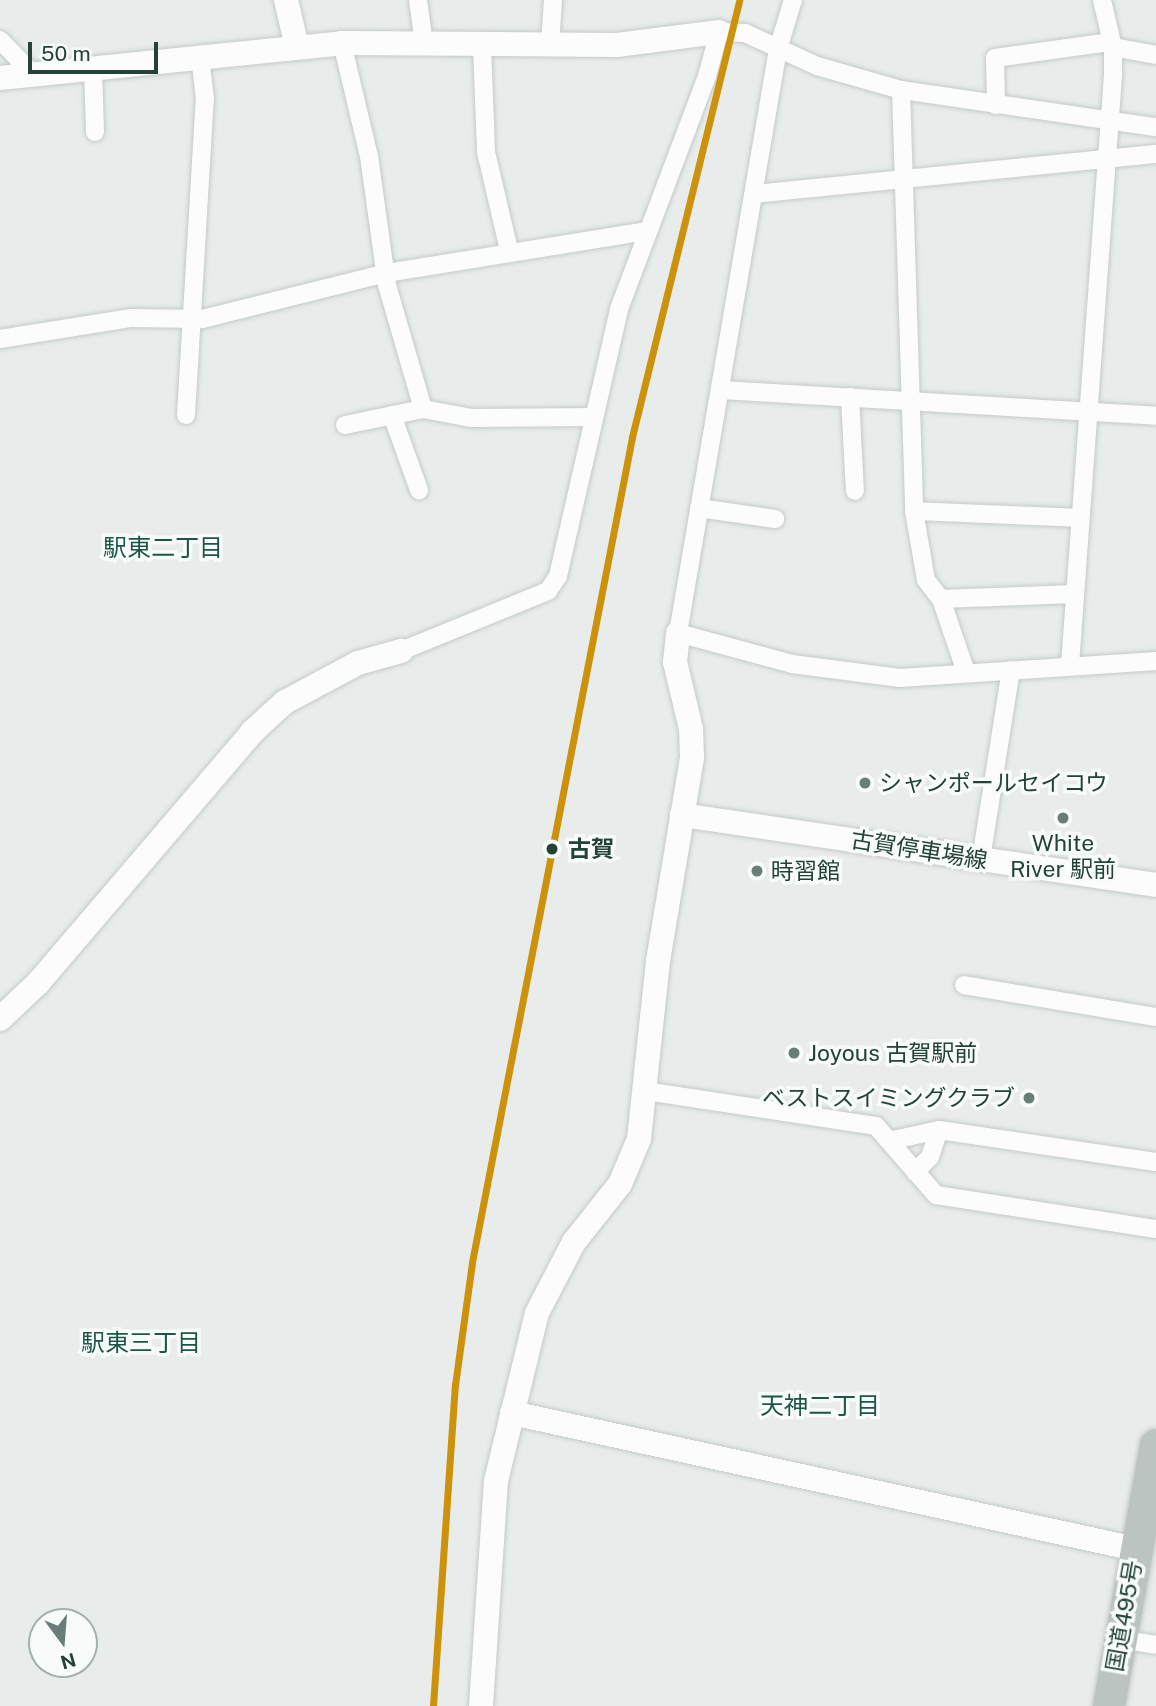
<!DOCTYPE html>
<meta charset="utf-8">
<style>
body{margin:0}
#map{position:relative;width:1156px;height:1706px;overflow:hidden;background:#e8edeb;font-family:"Public Sans","Noto Sans JP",sans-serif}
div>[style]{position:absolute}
.roads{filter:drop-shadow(0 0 2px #c5cac8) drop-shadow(0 0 2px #c5cac8)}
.street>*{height:18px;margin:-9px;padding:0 9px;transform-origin:9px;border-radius:9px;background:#fcfcfc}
.secondary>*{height:24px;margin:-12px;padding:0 12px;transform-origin:12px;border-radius:12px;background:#fcfcfc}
.highway>*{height:32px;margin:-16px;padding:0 16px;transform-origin:16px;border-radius:16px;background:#bcc4c2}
.rail-1>*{height:7px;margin:-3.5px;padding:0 3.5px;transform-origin:3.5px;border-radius:3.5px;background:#cd920c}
.dots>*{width:19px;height:19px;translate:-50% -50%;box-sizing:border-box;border:4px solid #f7fbf9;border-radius:50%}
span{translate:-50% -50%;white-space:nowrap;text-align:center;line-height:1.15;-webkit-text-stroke:7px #f7fbf9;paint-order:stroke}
.poi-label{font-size:23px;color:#24423a}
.left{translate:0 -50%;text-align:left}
.right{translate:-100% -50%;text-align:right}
.stop-label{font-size:23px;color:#24423a;font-weight:700}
.street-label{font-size:23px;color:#24423a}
.neighbourhood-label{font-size:24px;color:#1f5548}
.north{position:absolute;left:28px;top:1608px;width:70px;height:70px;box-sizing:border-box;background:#f7fbf9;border:2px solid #a3b1ad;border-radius:50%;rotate:164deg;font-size:19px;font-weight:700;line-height:28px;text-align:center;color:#24423a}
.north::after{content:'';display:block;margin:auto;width:24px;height:32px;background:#697e78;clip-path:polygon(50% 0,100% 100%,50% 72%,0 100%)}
.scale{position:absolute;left:28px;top:42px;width:130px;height:32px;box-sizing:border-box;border:4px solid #24423a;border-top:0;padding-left:9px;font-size:21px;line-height:24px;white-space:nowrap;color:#24423a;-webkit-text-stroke:5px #f7fbf9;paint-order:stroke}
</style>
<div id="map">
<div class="roads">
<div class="street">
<i style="left:418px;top:0;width:44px;rotate:82.2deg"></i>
<i style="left:793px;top:0;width:51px;rotate:107deg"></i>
<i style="left:778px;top:49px;width:592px;rotate:99.72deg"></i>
<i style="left:678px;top:633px;width:118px;rotate:15.2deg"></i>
<i style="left:792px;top:664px;width:109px;rotate:7.4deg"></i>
<i style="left:900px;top:678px;width:257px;rotate:-3.8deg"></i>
<i style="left:0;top:40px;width:46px;rotate:45.9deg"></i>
<i style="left:342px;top:43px;width:116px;rotate:76.6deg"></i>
<i style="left:369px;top:156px;width:130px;rotate:82.1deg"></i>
<i style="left:387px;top:285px;width:129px;rotate:73.8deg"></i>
<i style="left:423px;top:409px;width:50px;rotate:10.4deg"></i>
<i style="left:472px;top:418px;width:121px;rotate:-0.5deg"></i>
<i style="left:482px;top:46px;width:106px;rotate:87.8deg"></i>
<i style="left:486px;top:152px;width:101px;rotate:76.8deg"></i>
<i style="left:550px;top:46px;width:46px;rotate:-86.3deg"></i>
<i style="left:1113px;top:47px;width:44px;rotate:10.5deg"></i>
<i style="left:93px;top:66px;width:66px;rotate:88.3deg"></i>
<i style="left:901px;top:90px;width:421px;rotate:88.2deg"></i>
<i style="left:914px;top:511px;width:70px;rotate:80.1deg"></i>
<i style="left:926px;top:580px;width:24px;rotate:52deg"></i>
<i style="left:941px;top:599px;width:77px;rotate:71.1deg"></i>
<i style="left:996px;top:105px;width:47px;rotate:-91.2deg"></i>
<i style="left:995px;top:58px;width:117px;rotate:-7.9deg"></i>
<i style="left:754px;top:194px;width:404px;rotate:-5.7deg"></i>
<i style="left:0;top:339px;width:133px;rotate:-9.1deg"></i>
<i style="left:131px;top:318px;width:71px;rotate:0.8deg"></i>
<i style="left:202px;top:319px;width:191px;rotate:-14deg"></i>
<i style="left:387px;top:273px;width:263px;rotate:-9.2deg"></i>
<i style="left:722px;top:390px;width:435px;rotate:3.4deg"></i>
<i style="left:850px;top:397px;width:94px;rotate:87deg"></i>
<i style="left:186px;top:415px;width:317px;rotate:-86.6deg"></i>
<i style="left:205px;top:99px;width:42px;rotate:-96.8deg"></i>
<i style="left:392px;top:415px;width:80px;rotate:70.2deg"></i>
<i style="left:345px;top:425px;width:80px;rotate:-11.6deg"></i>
<i style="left:699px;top:508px;width:77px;rotate:8.2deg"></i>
<i style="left:914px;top:511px;width:165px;rotate:2.4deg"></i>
<i style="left:941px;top:599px;width:134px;rotate:-2.1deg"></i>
<i style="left:401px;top:651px;width:159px;rotate:-22.2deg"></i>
<i style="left:548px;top:591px;width:18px;rotate:-56deg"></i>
<i style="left:558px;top:576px;width:274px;rotate:-77.1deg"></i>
<i style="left:619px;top:309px;width:249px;rotate:-69.3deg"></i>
<i style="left:707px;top:76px;width:46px;rotate:-74.7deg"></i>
<i style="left:719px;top:32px;width:26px;rotate:2deg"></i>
<i style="left:745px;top:33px;width:79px;rotate:24.6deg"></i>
<i style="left:817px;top:66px;width:87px;rotate:15.9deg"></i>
<i style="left:901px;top:90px;width:258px;rotate:8.3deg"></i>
<i style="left:1070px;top:665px;width:592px;rotate:-85.83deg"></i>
<i style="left:1113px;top:75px;width:28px;rotate:-90deg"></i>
<i style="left:1113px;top:47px;width:48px;rotate:-103.2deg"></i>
<i style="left:981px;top:859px;width:191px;rotate:-81deg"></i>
<i style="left:964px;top:985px;width:195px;rotate:9.5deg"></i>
<i style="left:645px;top:1091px;width:234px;rotate:8.6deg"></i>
<i style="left:876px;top:1126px;width:91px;rotate:49deg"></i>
<i style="left:936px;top:1195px;width:223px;rotate:8.8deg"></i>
<i style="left:893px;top:1140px;width:47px;rotate:-12.3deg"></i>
<i style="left:939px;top:1130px;width:219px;rotate:8.4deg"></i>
<i style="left:915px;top:1172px;width:21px;rotate:-45deg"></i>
<i style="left:930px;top:1157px;width:28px;rotate:-72deg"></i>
<i style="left:1119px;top:1639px;width:37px;rotate:9deg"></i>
</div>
<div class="secondary">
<i style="left:286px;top:0;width:48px;rotate:76.8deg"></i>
<i style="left:0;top:78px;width:344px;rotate:-5.8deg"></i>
<i style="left:342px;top:43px;width:275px;rotate:0.4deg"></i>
<i style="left:617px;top:45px;width:103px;rotate:-7.3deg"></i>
<i style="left:682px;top:815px;width:479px;rotate:8.4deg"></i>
<i style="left:0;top:1019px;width:52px;rotate:-43.5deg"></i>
<i style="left:38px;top:983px;width:330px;rotate:-49.5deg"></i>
<i style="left:252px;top:732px;width:45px;rotate:-42.3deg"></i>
<i style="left:285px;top:702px;width:83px;rotate:-28.1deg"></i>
<i style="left:358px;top:663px;width:45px;rotate:-15.6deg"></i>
<i style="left:512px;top:1413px;width:639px;rotate:12.3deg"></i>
<i style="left:481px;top:1706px;width:225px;rotate:-86.2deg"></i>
<i style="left:496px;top:1481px;width:173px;rotate:-76.3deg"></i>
<i style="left:537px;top:1313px;width:80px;rotate:-62.5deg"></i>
<i style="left:574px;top:1242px;width:74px;rotate:-51.6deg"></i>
<i style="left:620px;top:1184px;width:49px;rotate:-67.1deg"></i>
<i style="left:639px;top:1139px;width:179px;rotate:-83.9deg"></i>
<i style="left:658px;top:961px;width:207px;rotate:-80.5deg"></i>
<i style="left:692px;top:757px;width:28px;rotate:-92deg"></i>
<i style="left:691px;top:729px;width:69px;rotate:-103.4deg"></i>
<i style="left:675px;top:662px;width:29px;rotate:-84deg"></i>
</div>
<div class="highway">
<i style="left:1109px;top:1706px;width:265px;rotate:-79.8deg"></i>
</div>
</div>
<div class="rail-1">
<i style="left:433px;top:1706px;width:322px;rotate:-86.1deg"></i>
<i style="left:455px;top:1385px;width:124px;rotate:-82.1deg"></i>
<i style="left:472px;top:1262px;width:840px;rotate:-79.02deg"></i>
<i style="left:632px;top:437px;width:450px;rotate:-76.2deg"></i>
</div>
<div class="dots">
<i style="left:865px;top:783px;background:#697e78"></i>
<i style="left:1063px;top:818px;background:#697e78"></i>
<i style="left:552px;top:849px;background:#24423a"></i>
<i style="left:757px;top:871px;background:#697e78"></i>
<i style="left:794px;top:1053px;background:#697e78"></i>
<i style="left:1029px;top:1098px;background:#697e78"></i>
</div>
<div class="poi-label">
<span class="left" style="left:879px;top:783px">シャンポールセイコウ</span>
<span style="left:1063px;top:856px">White<br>River 駅前</span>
<span class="left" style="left:771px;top:871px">時習館</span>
<span class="left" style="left:808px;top:1053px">Joyous 古賀駅前</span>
<span class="right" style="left:1015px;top:1098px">ベストスイミングクラブ</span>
</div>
<div class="stop-label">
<span class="left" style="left:568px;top:849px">古賀</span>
</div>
<div class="street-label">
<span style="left:919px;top:850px;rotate:9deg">古賀停車場線</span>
<span style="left:1124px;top:1616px;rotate:-80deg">国道495号</span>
</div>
<div class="neighbourhood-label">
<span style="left:163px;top:548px">駅東二丁目</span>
<span style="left:141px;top:1343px">駅東三丁目</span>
<span style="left:820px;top:1406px">天神二丁目</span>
</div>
<div class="north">N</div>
<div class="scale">50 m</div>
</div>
